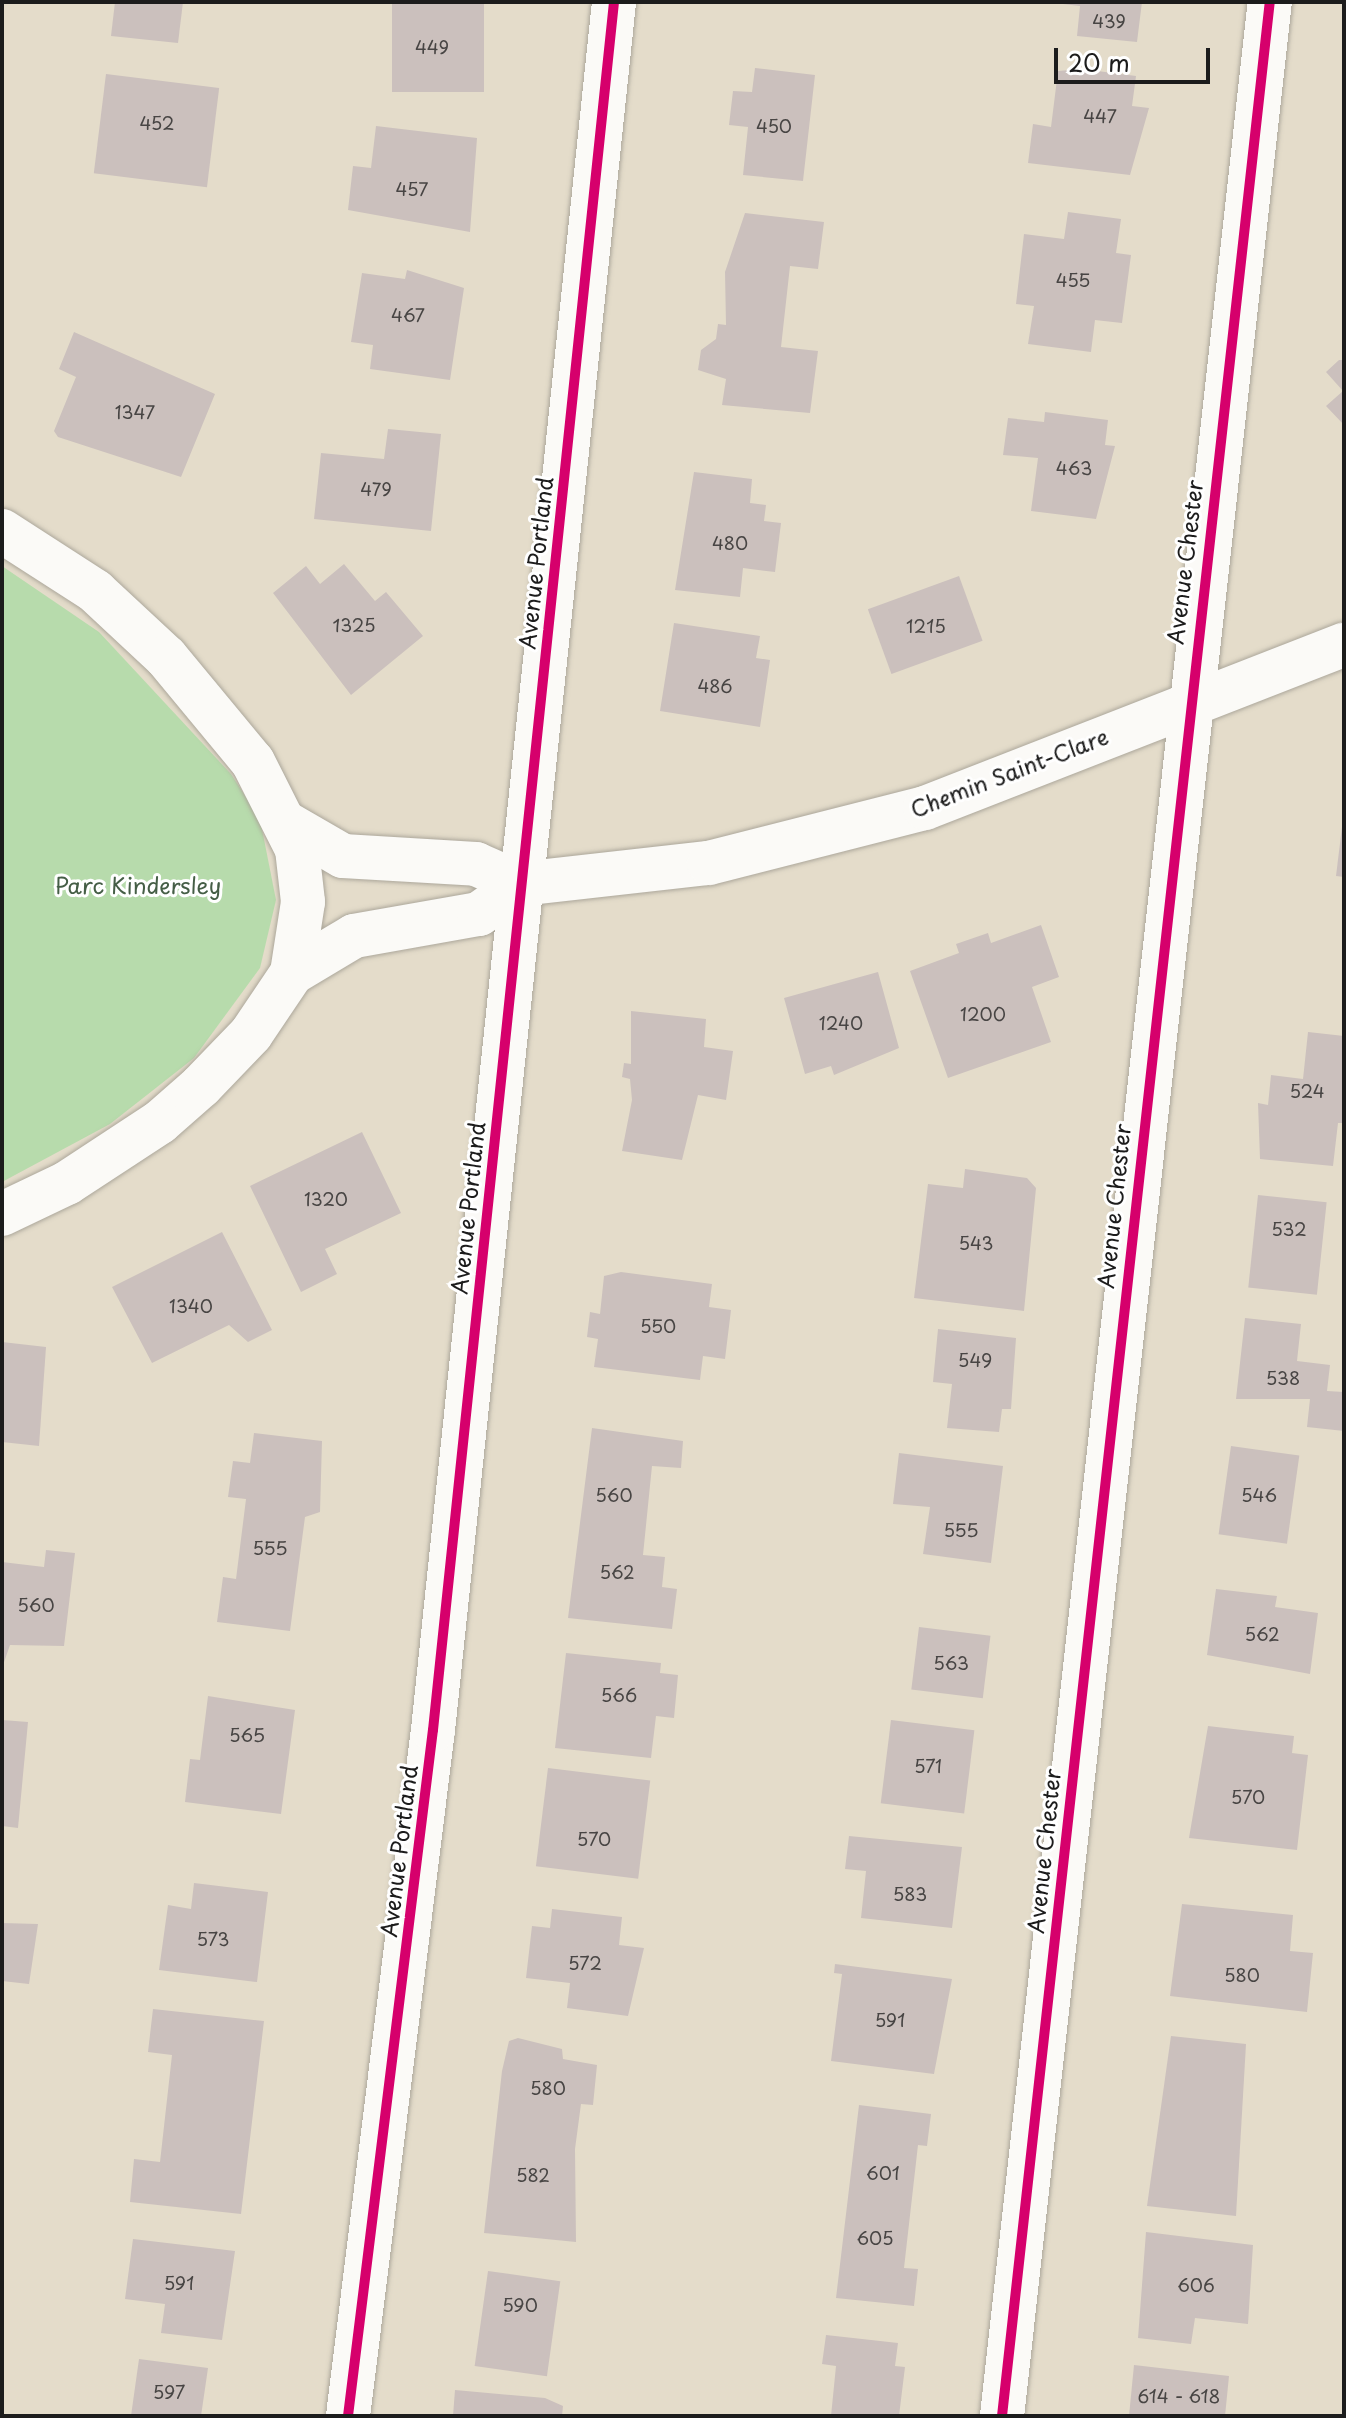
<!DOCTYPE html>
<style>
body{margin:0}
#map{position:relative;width:1346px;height:2418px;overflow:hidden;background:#e4dcca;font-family:"Playpen Sans",sans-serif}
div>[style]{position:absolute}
.green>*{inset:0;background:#b7dbac}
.building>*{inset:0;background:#cbc0bd;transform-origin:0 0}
.roads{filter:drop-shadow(0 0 2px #aca79b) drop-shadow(0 0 2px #aca79b)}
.minor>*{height:44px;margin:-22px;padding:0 22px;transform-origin:22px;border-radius:22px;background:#fbfaf7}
.cycleway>*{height:10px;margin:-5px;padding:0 5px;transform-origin:5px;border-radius:5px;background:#d6006c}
span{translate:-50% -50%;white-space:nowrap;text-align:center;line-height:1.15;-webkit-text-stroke:6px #fff;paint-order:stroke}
.number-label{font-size:18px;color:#484544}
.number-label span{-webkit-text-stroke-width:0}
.street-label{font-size:22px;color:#1c1c1c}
.park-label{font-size:22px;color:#455e46}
.frame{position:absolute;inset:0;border:4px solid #1c1c1c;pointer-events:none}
.scale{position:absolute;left:1054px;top:48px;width:156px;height:36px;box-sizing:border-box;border:4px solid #1c1c1c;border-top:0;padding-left:10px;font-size:24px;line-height:28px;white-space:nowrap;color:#1c1c1c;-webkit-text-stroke:6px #fff;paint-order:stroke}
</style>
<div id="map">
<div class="green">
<i style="clip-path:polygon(2px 566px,99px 632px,231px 774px,260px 819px,276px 900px,260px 968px,194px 1058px,110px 1124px,2px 1182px)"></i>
</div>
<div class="building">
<i style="clip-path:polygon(115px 2px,183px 2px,178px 43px,111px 36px)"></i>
<i style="left:392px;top:2px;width:92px;height:90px"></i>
<i style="clip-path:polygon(1142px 2px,1137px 42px,1077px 36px,1080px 6px,1063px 4px)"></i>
<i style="clip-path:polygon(755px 68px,815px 75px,803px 181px,743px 175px,748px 127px,729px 125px,733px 91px,752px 92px)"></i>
<i style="clip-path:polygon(1082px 69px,1136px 76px,1132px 106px,1149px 108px,1130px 175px,1028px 163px,1033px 124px,1051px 127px,1058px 71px)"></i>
<i style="left:106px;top:74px;width:114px;height:100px;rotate:7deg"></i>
<i style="clip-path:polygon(376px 126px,477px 138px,470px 232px,348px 210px,353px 166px,371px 168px)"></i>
<i style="clip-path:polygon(1068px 212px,1121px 219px,1116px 253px,1131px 255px,1122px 323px,1095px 320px,1091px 352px,1028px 344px,1034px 306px,1016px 304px,1024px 234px,1064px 239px)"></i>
<i style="clip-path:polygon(745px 213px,824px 222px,818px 269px,790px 266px,781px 347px,818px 351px,810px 413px,722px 405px,726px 379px,698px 370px,701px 350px,716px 339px,718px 324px,726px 325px,725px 272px)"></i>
<i style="clip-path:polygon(407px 270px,464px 288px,450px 380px,370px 369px,373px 345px,351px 342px,362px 273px,405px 279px)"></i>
<i style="clip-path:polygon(74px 332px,215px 394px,181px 477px,58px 437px,54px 431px,76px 377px,59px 369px)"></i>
<i style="clip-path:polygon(1339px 360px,1344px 360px,1344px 425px,1326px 406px,1343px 391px,1326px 372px)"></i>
<i style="clip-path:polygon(1045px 412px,1108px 420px,1105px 445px,1115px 446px,1096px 519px,1031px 511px,1038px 458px,1003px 455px,1008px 418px,1044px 422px)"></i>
<i style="clip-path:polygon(388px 429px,441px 434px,431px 531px,314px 519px,321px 453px,384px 459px)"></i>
<i style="clip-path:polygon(694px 472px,752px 479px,750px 503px,766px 505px,764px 521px,781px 523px,775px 572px,743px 568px,740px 597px,675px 590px)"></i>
<i style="clip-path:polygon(344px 564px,375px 601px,386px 592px,423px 636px,351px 695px,273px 593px,306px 566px,320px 584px)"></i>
<i style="left:959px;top:576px;width:69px;height:97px;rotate:70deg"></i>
<i style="clip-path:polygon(674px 623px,760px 636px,756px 658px,770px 660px,760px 727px,660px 711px)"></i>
<i style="clip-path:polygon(1342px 827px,1344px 827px,1344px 877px,1336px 876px)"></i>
<i style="clip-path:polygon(1041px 925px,1059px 977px,1032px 987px,1051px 1042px,948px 1078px,910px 971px,959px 953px,956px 944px,988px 933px,991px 943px)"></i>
<i style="clip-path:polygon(878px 972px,899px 1048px,834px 1075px,831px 1066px,805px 1074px,784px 998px)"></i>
<i style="clip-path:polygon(631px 1011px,706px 1019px,704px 1047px,733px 1051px,726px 1100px,698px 1095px,682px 1160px,622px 1151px,632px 1100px,630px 1079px,622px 1077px,624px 1063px,631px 1064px)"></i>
<i style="clip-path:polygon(1308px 1032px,1344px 1036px,1344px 1123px,1338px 1123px,1333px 1166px,1260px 1159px,1258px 1103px,1268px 1105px,1271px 1075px,1303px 1079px)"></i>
<i style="clip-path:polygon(362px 1132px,401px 1213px,325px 1249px,337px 1274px,301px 1292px,250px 1186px)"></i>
<i style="clip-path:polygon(965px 1169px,1027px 1178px,1036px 1188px,1024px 1311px,914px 1298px,928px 1184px,963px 1188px)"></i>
<i style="left:1258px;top:1195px;width:69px;height:93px;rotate:6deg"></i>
<i style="clip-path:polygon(222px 1232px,272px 1330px,248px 1342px,229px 1325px,152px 1363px,112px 1287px)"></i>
<i style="clip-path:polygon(621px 1272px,712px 1284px,709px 1307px,731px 1310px,725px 1359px,703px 1356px,700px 1380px,594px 1367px,598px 1339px,587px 1337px,590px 1312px,600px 1314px,604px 1276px)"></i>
<i style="clip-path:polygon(1245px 1318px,1301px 1324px,1297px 1361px,1330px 1365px,1327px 1391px,1344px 1392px,1344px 1431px,1307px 1427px,1310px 1399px,1236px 1399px)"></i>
<i style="clip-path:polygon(938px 1329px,1016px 1338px,1011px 1409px,1002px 1409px,999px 1432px,947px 1428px,952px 1384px,933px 1382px)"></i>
<i style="clip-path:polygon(2px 1342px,46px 1347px,39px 1446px,2px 1442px)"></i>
<i style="clip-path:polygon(592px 1428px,683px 1441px,681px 1468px,652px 1466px,643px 1555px,665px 1557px,662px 1587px,677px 1589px,672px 1629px,568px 1618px)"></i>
<i style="clip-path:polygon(254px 1433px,322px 1441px,320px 1512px,305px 1517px,290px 1631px,217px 1622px,223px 1577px,236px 1579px,246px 1499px,228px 1497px,233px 1461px,250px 1463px)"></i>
<i style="left:1231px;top:1446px;width:69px;height:89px;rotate:8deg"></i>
<i style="clip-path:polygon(899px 1453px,1003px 1466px,991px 1563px,923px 1554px,930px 1507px,893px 1504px)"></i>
<i style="clip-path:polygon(46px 1550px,75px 1553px,64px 1646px,10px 1645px,2px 1668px,2px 1562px,44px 1567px)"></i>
<i style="clip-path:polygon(1216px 1589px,1277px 1596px,1275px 1607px,1318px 1613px,1310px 1674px,1207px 1655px)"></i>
<i style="left:919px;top:1627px;width:72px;height:63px;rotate:7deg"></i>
<i style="clip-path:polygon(566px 1653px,661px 1663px,660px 1673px,678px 1675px,674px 1718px,656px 1716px,651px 1758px,555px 1748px)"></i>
<i style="clip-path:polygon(208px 1696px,295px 1710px,281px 1814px,185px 1802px,190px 1759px,200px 1760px)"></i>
<i style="clip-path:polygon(2px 1720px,28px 1722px,18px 1828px,2px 1826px)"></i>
<i style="left:891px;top:1720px;width:84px;height:84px;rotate:7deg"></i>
<i style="clip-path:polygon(1208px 1726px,1294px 1736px,1292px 1753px,1308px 1755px,1297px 1850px,1189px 1838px)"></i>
<i style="left:548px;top:1768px;width:103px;height:99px;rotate:7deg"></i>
<i style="clip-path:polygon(849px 1836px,962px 1847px,952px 1928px,861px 1918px,866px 1871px,845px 1869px)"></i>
<i style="clip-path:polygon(194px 1883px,268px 1892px,257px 1982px,159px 1970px,168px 1905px,191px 1909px)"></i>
<i style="clip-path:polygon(1182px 1904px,1293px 1915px,1290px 1951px,1313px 1953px,1307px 2012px,1170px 1996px)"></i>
<i style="clip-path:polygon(552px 1909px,622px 1917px,619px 1945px,644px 1948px,628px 2016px,567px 2008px,570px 1983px,526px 1978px,532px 1926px,550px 1928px)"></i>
<i style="clip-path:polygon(2px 1923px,38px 1924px,29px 1984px,2px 1981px)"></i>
<i style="clip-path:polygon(835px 1964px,952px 1979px,934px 2074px,831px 2061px,842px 1974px,834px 1973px)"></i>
<i style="clip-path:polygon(153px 2009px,264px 2021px,241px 2214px,130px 2202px,134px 2159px,160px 2162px,172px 2055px,148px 2052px)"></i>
<i style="clip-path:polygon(1171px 2036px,1246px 2044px,1236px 2216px,1147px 2206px)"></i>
<i style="clip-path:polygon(518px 2038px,562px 2049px,563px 2059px,597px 2065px,593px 2105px,581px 2104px,575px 2149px,576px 2242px,484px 2233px,502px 2071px,509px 2041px)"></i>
<i style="clip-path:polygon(859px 2105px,931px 2114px,927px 2146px,918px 2145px,904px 2268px,918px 2269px,914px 2306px,836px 2298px)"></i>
<i style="clip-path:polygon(1146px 2232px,1253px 2245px,1248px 2324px,1195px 2318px,1191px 2344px,1138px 2338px)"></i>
<i style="clip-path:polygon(133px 2239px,235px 2251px,222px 2340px,161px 2333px,165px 2304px,125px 2299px)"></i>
<i style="left:488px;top:2271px;width:73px;height:96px;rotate:8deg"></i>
<i style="clip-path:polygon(826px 2335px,898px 2343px,895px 2366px,905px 2367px,899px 2416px,831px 2416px,836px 2366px,822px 2364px)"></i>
<i style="clip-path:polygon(139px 2359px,208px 2368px,201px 2416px,131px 2416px)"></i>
<i style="clip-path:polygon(1134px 2365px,1229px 2376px,1225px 2416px,1129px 2416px)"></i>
<i style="clip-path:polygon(455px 2390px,545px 2398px,563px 2406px,562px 2416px,453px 2416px)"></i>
</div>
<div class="roads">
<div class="minor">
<i style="left:2px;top:531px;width:111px;rotate:32.8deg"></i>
<i style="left:95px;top:591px;width:97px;rotate:42.9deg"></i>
<i style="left:166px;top:657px;width:136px;rotate:50.4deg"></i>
<i style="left:253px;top:762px;width:97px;rotate:63.2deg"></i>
<i style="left:297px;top:849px;width:53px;rotate:83.5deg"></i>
<i style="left:303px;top:902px;width:72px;rotate:98.8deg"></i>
<i style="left:292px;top:973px;width:73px;rotate:123.9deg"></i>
<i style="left:251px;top:1034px;width:72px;rotate:133.9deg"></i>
<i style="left:201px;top:1086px;width:55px;rotate:138.7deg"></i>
<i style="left:160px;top:1122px;width:111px;rotate:146.7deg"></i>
<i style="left:67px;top:1183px;width:72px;rotate:154.5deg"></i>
<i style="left:286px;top:823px;width:66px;rotate:30.1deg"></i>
<i style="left:343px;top:856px;width:133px;rotate:3.4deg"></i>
<i style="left:476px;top:864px;width:49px;rotate:24deg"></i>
<i style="left:292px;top:973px;width:72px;rotate:-30.8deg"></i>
<i style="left:354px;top:936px;width:127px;rotate:-10deg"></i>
<i style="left:479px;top:914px;width:52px;rotate:-35.5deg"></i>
<i style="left:521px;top:884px;width:189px;rotate:-6.4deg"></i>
<i style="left:709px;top:863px;width:223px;rotate:-14.3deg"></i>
<i style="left:925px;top:808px;width:450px;rotate:-21.3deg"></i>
<i style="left:348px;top:2416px;width:691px;rotate:-82.94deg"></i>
<i style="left:433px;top:1730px;width:1737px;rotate:-84.02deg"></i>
<i style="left:1002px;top:2416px;width:2429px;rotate:-83.67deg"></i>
</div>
</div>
<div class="cycleway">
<i style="left:348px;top:2416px;width:691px;rotate:-82.94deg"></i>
<i style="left:433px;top:1730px;width:1737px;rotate:-84.02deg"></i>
<i style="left:1002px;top:2416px;width:2429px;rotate:-83.67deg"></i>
</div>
<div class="number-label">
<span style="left:1109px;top:21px">439</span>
<span style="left:432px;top:47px">449</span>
<span style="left:1100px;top:116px">447</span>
<span style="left:157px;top:123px">452</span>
<span style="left:774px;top:126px">450</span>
<span style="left:412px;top:189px">457</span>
<span style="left:1073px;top:280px">455</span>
<span style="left:408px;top:315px">467</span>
<span style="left:135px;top:412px">1347</span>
<span style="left:1074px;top:468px">463</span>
<span style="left:376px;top:489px">479</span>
<span style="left:730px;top:543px">480</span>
<span style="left:354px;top:625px">1325</span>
<span style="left:926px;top:626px">1215</span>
<span style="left:715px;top:686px">486</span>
<span style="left:983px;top:1014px">1200</span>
<span style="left:841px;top:1023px">1240</span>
<span style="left:1307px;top:1091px">524</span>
<span style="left:326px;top:1199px">1320</span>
<span style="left:1289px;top:1229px">532</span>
<span style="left:976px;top:1243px">543</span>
<span style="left:191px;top:1306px">1340</span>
<span style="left:658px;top:1326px">550</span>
<span style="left:975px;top:1360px">549</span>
<span style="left:1283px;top:1378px">538</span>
<span style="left:614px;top:1495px">560</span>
<span style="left:1259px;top:1495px">546</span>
<span style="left:961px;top:1530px">555</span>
<span style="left:270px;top:1548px">555</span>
<span style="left:617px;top:1572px">562</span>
<span style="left:36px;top:1605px">560</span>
<span style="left:1262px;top:1634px">562</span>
<span style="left:951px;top:1663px">563</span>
<span style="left:619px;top:1695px">566</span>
<span style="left:247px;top:1735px">565</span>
<span style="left:928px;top:1766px">571</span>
<span style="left:1248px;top:1797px">570</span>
<span style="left:594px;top:1839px">570</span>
<span style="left:910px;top:1894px">583</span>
<span style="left:213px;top:1939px">573</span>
<span style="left:585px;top:1963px">572</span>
<span style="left:1242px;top:1975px">580</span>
<span style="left:890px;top:2020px">591</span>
<span style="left:548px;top:2088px">580</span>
<span style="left:883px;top:2173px">601</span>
<span style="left:533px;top:2175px">582</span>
<span style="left:875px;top:2238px">605</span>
<span style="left:179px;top:2283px">591</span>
<span style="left:1196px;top:2285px">606</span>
<span style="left:520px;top:2305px">590</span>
<span style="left:169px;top:2392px">597</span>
<span style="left:1179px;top:2396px">614 - 618</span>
</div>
<div class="street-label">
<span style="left:1184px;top:562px;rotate:-83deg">Avenue Chester</span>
<span style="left:535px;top:563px;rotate:-84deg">Avenue Portland</span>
<span style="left:1009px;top:772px;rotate:-21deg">Chemin Saint-Clare</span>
<span style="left:1113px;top:1206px;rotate:-84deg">Avenue Chester</span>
<span style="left:467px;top:1208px;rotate:-84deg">Avenue Portland</span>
<span style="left:398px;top:1851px;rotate:-83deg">Avenue Portland</span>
<span style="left:1043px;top:1851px;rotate:-84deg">Avenue Chester</span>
</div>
<div class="park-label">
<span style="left:138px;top:885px">Parc Kindersley</span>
</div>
<div class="frame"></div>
<div class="scale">20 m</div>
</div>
